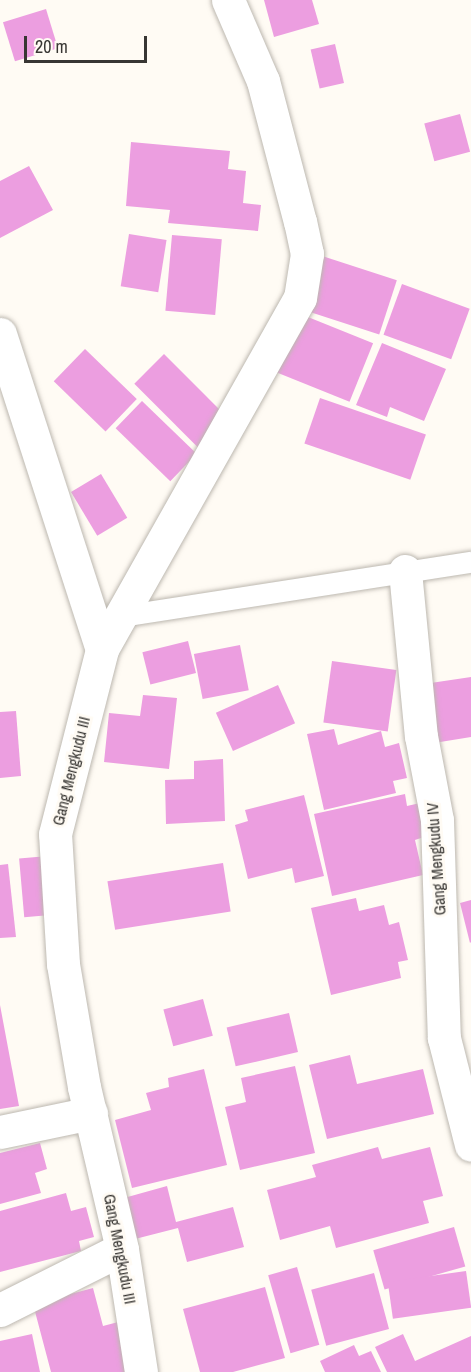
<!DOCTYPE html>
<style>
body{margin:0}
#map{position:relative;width:471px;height:1372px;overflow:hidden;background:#fffbf4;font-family:"Archivo Narrow",sans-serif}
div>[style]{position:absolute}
.building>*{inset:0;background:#ec9ee0;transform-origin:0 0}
.roads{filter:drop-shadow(0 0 2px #bdb8b0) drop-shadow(0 0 2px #bdb8b0)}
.service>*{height:21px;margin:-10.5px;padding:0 10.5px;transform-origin:10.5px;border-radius:10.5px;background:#fff}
.minor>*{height:33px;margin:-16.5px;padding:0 16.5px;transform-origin:16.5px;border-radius:16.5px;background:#fff}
span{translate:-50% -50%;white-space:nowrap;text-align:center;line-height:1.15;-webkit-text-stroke:6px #fffbf4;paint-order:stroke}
.street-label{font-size:16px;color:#383633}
.scale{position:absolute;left:24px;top:36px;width:123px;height:27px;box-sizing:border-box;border:3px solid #383633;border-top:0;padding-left:8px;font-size:18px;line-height:21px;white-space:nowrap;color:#383633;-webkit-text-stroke:4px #fffbf4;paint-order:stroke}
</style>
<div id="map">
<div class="building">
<i style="clip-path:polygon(264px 0,312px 0,319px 24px,274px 37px)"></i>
<i style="left:46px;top:9px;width:41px;height:45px;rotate:73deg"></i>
<i style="left:335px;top:44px;width:40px;height:25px;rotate:77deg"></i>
<i style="left:460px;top:114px;width:39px;height:37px;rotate:75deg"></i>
<i style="clip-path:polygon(131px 142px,230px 151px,228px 169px,246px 171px,243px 203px,261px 205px,258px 231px,168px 223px,170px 210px,126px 206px)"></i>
<i style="clip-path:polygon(29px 166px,53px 210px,0 238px,0 181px)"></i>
<i style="left:129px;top:234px;width:38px;height:53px;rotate:9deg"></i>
<i style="left:172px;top:235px;width:50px;height:76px;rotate:5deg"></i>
<i style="left:316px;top:254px;width:85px;height:57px;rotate:18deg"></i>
<i style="left:402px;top:284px;width:72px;height:54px;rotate:20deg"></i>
<i style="left:298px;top:313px;width:81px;height:63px;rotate:22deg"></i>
<i style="clip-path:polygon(382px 343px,446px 369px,424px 421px,390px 407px,387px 417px,356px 405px)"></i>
<i style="left:85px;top:349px;width:72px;height:45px;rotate:44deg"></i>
<i style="left:164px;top:354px;width:94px;height:42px;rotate:45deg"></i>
<i style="left:320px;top:398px;width:112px;height:48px;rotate:19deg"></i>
<i style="left:142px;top:401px;width:76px;height:38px;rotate:44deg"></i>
<i style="left:101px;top:474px;width:51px;height:35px;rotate:59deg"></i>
<i style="left:188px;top:641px;width:33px;height:47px;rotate:76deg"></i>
<i style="left:240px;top:645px;width:46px;height:47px;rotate:79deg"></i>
<i style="left:332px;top:661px;width:65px;height:62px;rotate:8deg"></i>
<i style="clip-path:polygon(471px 677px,471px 737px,434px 743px,424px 684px)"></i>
<i style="left:278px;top:685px;width:42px;height:68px;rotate:66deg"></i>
<i style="clip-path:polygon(143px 695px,177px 698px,169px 769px,104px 762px,109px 713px,140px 716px)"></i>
<i style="clip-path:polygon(16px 711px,21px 776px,0 778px,0 712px)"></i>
<i style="clip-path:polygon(334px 729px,338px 745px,381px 731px,385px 747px,399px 743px,407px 778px,393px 781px,396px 793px,324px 810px,307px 734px)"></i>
<i style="clip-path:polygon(223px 759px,225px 821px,166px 824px,165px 780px,194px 779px,194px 761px)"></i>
<i style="clip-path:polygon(405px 794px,407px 806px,420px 803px,427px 836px,415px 840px,423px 875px,332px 896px,314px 814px)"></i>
<i style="clip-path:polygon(304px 795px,324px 876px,295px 883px,292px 868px,248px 879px,235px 825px,248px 821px,245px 810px)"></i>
<i style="left:48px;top:856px;width:59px;height:29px;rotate:85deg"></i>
<i style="left:223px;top:863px;width:49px;height:117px;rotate:81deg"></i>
<i style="clip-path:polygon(8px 864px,16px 937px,0 938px,0 865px)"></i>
<i style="clip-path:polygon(356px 898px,359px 911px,384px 905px,389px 925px,399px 922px,408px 960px,398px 962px,401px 978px,331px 995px,311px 908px)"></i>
<i style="clip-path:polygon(471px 900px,471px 942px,470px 943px,460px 903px)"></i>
<i style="left:203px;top:999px;width:38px;height:41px;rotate:75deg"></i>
<i style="clip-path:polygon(0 1005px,19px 1106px,0 1109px)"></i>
<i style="left:289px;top:1013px;width:40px;height:64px;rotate:77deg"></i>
<i style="clip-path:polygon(350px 1055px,357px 1084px,423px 1069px,434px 1114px,327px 1139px,309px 1065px)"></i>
<i style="clip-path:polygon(295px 1066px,315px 1153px,240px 1170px,225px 1107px,246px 1102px,241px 1078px)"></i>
<i style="clip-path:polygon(204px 1069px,227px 1165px,132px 1188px,115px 1120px,151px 1110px,146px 1093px,169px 1087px,168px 1078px)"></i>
<i style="clip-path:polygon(40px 1143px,47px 1169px,35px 1173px,41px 1193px,0 1204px,0 1153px)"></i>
<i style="clip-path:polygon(378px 1147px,382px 1159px,430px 1147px,443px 1196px,423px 1201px,429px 1223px,336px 1248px,330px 1226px,280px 1240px,267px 1190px,316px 1177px,312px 1165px)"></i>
<i style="clip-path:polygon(167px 1186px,176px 1222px,233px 1207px,244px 1247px,187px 1262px,178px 1228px,135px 1239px,124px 1198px)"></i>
<i style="clip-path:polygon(66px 1193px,71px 1211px,86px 1207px,94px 1237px,79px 1241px,81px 1251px,0 1272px,0 1211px)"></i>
<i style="left:454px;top:1227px;width:41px;height:84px;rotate:74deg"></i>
<i style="left:297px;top:1267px;width:81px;height:30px;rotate:74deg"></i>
<i style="left:466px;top:1271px;width:37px;height:79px;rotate:82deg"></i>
<i style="left:374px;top:1273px;width:58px;height:65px;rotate:75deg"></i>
<i style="clip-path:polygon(265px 1287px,285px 1358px,233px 1372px,200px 1372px,183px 1309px)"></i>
<i style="clip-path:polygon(93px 1288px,103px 1326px,122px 1321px,136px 1372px,51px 1372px,33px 1304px)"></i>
<i style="clip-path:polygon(32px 1334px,40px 1372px,0 1372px,0 1341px)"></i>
<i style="clip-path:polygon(403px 1334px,415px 1361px,471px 1336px,471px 1372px,387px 1372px,375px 1347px)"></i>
<i style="clip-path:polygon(354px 1345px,359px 1356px,371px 1351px,381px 1372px,325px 1372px,320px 1361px)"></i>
</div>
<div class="roads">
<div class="service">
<i style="left:121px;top:616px;width:354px;rotate:-8.8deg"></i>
</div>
<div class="minor">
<i style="left:0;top:334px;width:331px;rotate:72.1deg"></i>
<i style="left:405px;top:571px;width:166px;rotate:84.5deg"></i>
<i style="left:421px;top:736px;width:86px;rotate:79.2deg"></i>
<i style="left:437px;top:820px;width:218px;rotate:88.2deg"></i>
<i style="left:444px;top:1038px;width:110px;rotate:75.8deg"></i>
<i style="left:0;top:1132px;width:93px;rotate:-11.8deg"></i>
<i style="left:0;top:1310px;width:136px;rotate:-26.6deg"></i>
<i style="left:141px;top:1372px;width:124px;rotate:-98.8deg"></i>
<i style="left:122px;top:1249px;width:166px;rotate:-103.2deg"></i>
<i style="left:84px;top:1087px;width:125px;rotate:-99.7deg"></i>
<i style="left:63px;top:964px;width:130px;rotate:-93.5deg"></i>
<i style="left:55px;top:834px;width:191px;rotate:-75.7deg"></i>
<i style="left:102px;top:649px;width:403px;rotate:-60.6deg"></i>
<i style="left:300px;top:298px;width:45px;rotate:-81deg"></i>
<i style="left:307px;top:254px;width:33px;rotate:-102deg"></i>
<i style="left:300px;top:222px;width:146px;rotate:-104.7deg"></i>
<i style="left:263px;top:81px;width:88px;rotate:-113.4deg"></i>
</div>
</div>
<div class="street-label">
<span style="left:71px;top:771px;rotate:-76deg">Gang Mengkudu III</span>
<span style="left:436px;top:859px;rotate:-94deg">Gang Mengkudu IV</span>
<span style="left:120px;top:1249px;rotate:79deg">Gang Mengkudu III</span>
</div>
<div class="scale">20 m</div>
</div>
